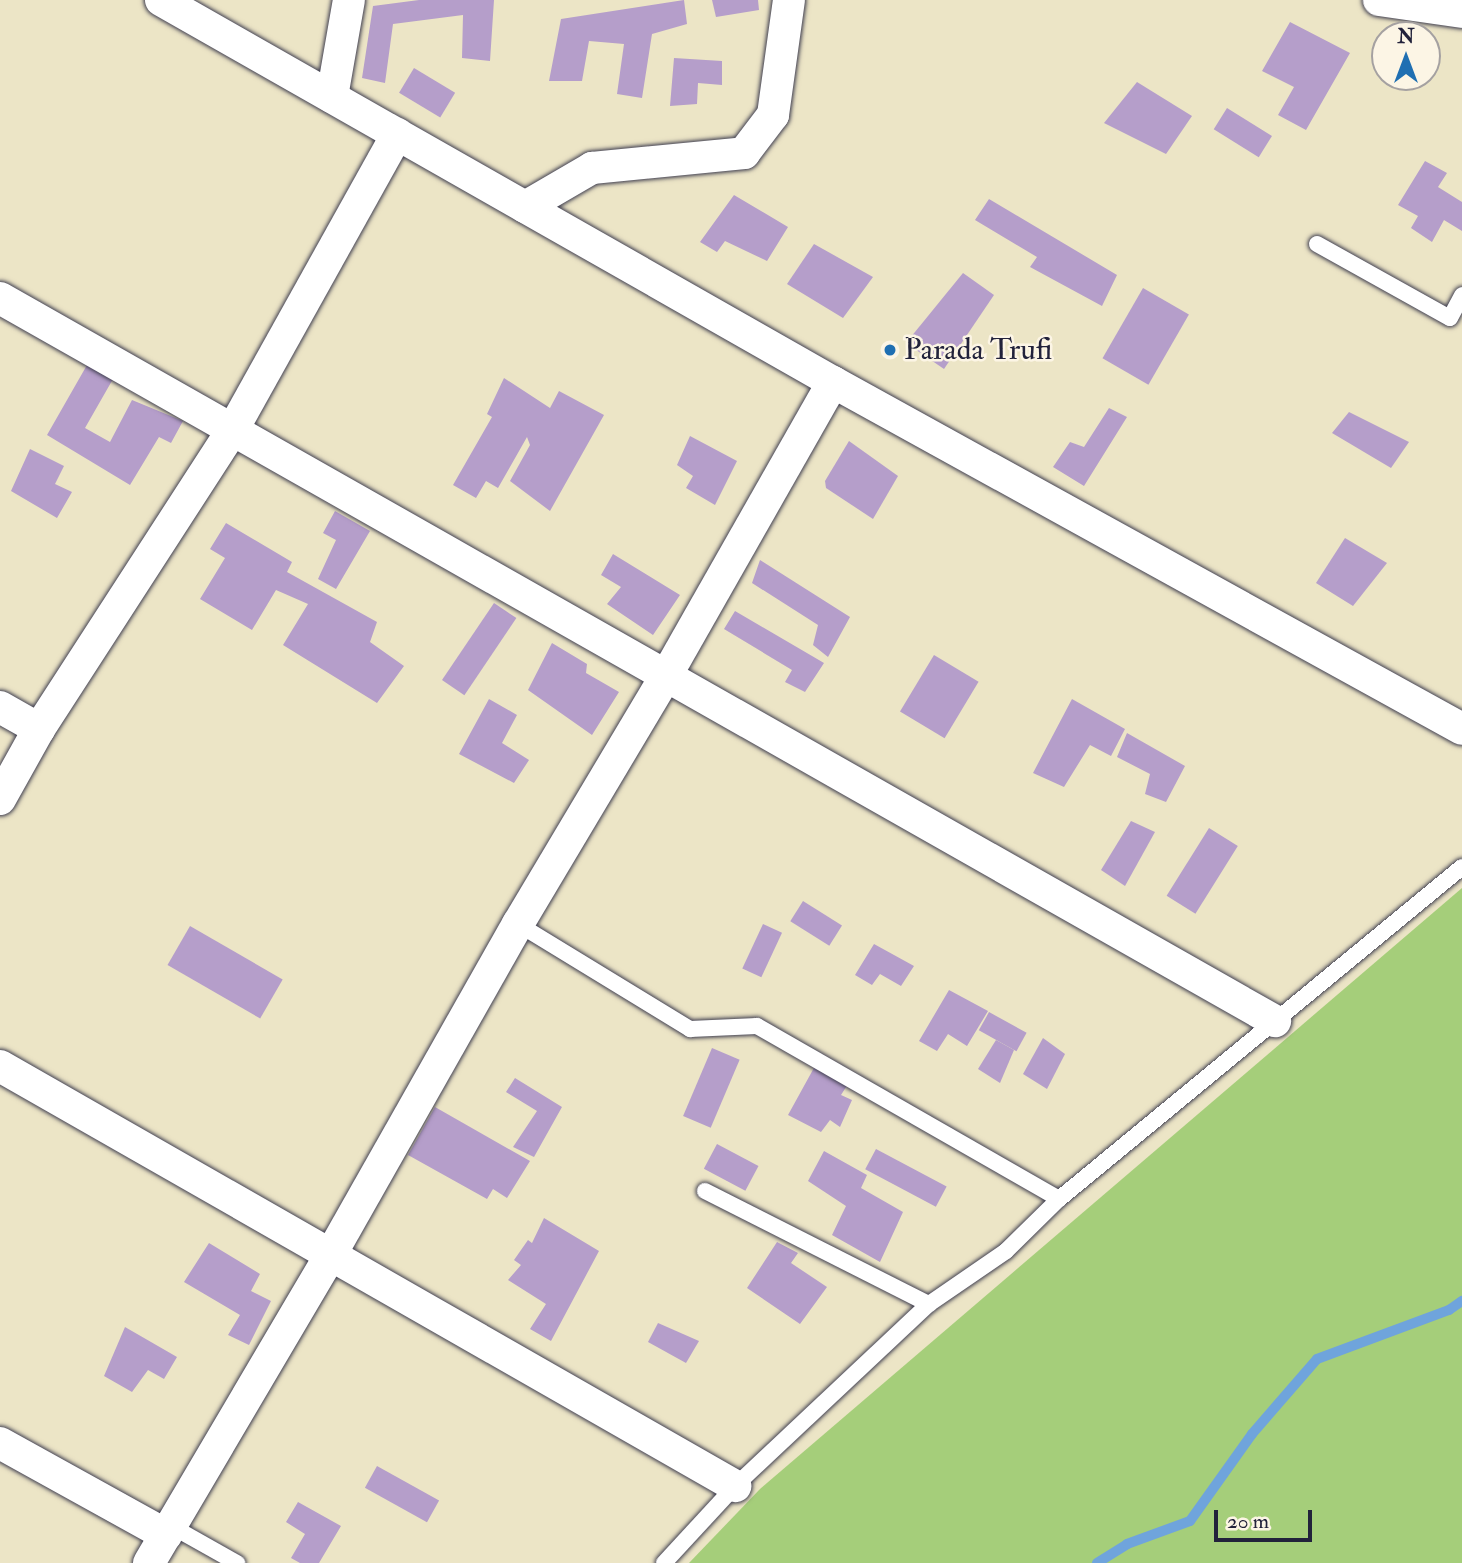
<!DOCTYPE html>
<style>
body{margin:0}
#map{position:relative;width:1462px;height:1563px;overflow:hidden;background:#ece5c6;font-family:"IM FELL Double Pica",serif}
div>[style]{position:absolute}
.green>*{inset:0;background:#a5ce7a}
.stream>*{height:10px;margin:-5px;padding:0 5px;transform-origin:5px;border-radius:5px;background:#6fa4dc}
.building>*{inset:0;background:#b59eca;transform-origin:0 0}
.roads{filter:drop-shadow(0 0 2px #403f50) drop-shadow(0 0 2px #403f50)}
.service>*{height:16px;margin:-8px;padding:0 8px;transform-origin:8px;border-radius:8px;background:#fff}
.minor>*{height:32px;margin:-16px;padding:0 16px;transform-origin:16px;border-radius:16px;background:#fff}
.dots>*{width:19px;height:19px;translate:-50% -50%;box-sizing:border-box;border:4px solid #fcf5e5;border-radius:50%}
span{translate:-50% -50%;white-space:nowrap;text-align:center;line-height:1.15;-webkit-text-stroke:5px #fcf5e5;paint-order:stroke}
.poi-label{font-size:30px;color:#22223b}
.left{translate:0 -50%;text-align:left}
.north{position:absolute;left:1371px;top:21px;width:70px;height:70px;box-sizing:border-box;background:#fcf5e5;border:2px solid #a5a1a1;border-radius:50%;rotate:0deg;font-size:19px;font-weight:700;line-height:28px;text-align:center;color:#22223b}
.north::after{content:'';display:block;margin:auto;width:24px;height:32px;background:#1f6fb2;clip-path:polygon(50% 0,100% 100%,50% 72%,0 100%)}
.scale{position:absolute;left:1214px;top:1510px;width:98px;height:32px;box-sizing:border-box;border:4px solid #22223b;border-top:0;padding-left:9px;font-size:21px;line-height:24px;white-space:nowrap;color:#22223b;-webkit-text-stroke:5px #fcf5e5;paint-order:stroke}
</style>
<div id="map">
<div class="green">
<i style="clip-path:polygon(1462px 888px,1462px 1563px,689px 1563px,760px 1489px)"></i>
</div>
<div class="stream">
<i style="left:1097px;top:1563px;width:36px;rotate:-32deg"></i>
<i style="left:1127px;top:1544px;width:67px;rotate:-20.1deg"></i>
<i style="left:1190px;top:1521px;width:107px;rotate:-54.5deg"></i>
<i style="left:1252px;top:1434px;width:99px;rotate:-49.1deg"></i>
<i style="left:1317px;top:1359px;width:141px;rotate:-20.4deg"></i>
<i style="left:1449px;top:1310px;width:16px;rotate:-35deg"></i>
</div>
<div class="building">
<i style="clip-path:polygon(419px 0,494px 0,490px 61px,462px 58px,463px 15px,393px 24px,385px 83px,362px 78px,373px 6px)"></i>
<i style="clip-path:polygon(684px 0,687px 24px,652px 34px,642px 98px,617px 94px,624px 44px,589px 41px,582px 81px,549px 81px,561px 19px)"></i>
<i style="clip-path:polygon(712px 0,758px 0,759px 10px,716px 17px)"></i>
<i style="clip-path:polygon(1290px 22px,1350px 53px,1306px 130px,1278px 115px,1294px 87px,1262px 71px)"></i>
<i style="clip-path:polygon(674px 58px,722px 61px,722px 85px,698px 83px,697px 104px,670px 106px)"></i>
<i style="left:414px;top:68px;width:48px;height:29px;rotate:31deg"></i>
<i style="clip-path:polygon(1137px 82px,1192px 116px,1166px 154px,1104px 123px)"></i>
<i style="left:1227px;top:108px;width:53px;height:25px;rotate:32deg"></i>
<i style="clip-path:polygon(1425px 161px,1447px 173px,1438px 187px,1462px 202px,1462px 231px,1444px 220px,1432px 242px,1411px 228px,1418px 216px,1398px 205px)"></i>
<i style="clip-path:polygon(734px 195px,788px 227px,767px 261px,725px 241px,717px 252px,700px 242px)"></i>
<i style="clip-path:polygon(989px 199px,1117px 275px,1102px 306px,1030px 267px,1037px 257px,975px 220px)"></i>
<i style="clip-path:polygon(814px 244px,873px 277px,843px 318px,787px 284px)"></i>
<i style="clip-path:polygon(963px 273px,994px 295px,944px 369px,906px 343px)"></i>
<i style="left:1143px;top:288px;width:53px;height:81px;rotate:30deg"></i>
<i style="clip-path:polygon(87px 365px,113px 379px,85px 428px,110px 442px,132px 400px,183px 421px,171px 443px,159px 437px,130px 485px,47px 435px)"></i>
<i style="clip-path:polygon(504px 378px,550px 408px,559px 391px,604px 415px,550px 511px,510px 481px,530px 445px,527px 437px,498px 488px,486px 481px,476px 498px,453px 485px,492px 417px,487px 414px)"></i>
<i style="clip-path:polygon(1109px 408px,1127px 417px,1084px 486px,1053px 467px,1070px 442px,1084px 447px)"></i>
<i style="clip-path:polygon(1349px 412px,1409px 442px,1391px 468px,1332px 433px)"></i>
<i style="clip-path:polygon(690px 436px,737px 461px,715px 505px,686px 488px,693px 476px,677px 465px)"></i>
<i style="clip-path:polygon(849px 441px,898px 476px,873px 519px,826px 488px,825px 481px)"></i>
<i style="clip-path:polygon(30px 449px,64px 466px,55px 484px,72px 492px,57px 518px,11px 491px)"></i>
<i style="clip-path:polygon(335px 511px,370px 531px,336px 589px,318px 579px,336px 540px,323px 533px)"></i>
<i style="clip-path:polygon(226px 523px,292px 562px,287px 572px,377px 622px,370px 642px,404px 666px,377px 703px,283px 645px,308px 604px,276px 590px,252px 630px,200px 599px,225px 558px,210px 549px)"></i>
<i style="clip-path:polygon(1345px 538px,1387px 563px,1353px 606px,1316px 583px)"></i>
<i style="clip-path:polygon(613px 554px,680px 595px,653px 635px,607px 604px,621px 587px,601px 575px)"></i>
<i style="clip-path:polygon(760px 560px,850px 617px,828px 657px,813px 645px,818px 625px,752px 583px)"></i>
<i style="left:494px;top:603px;width:27px;height:93px;rotate:34deg"></i>
<i style="clip-path:polygon(735px 611px,824px 663px,805px 692px,785px 682px,792px 670px,724px 629px)"></i>
<i style="clip-path:polygon(552px 643px,587px 664px,586px 673px,619px 692px,592px 735px,528px 690px)"></i>
<i style="left:934px;top:655px;width:52px;height:66px;rotate:31deg"></i>
<i style="clip-path:polygon(489px 699px,517px 715px,502px 743px,529px 760px,514px 783px,459px 754px)"></i>
<i style="clip-path:polygon(1072px 699px,1125px 729px,1111px 756px,1090px 745px,1064px 787px,1033px 773px)"></i>
<i style="clip-path:polygon(1127px 733px,1185px 766px,1166px 802px,1145px 794px,1150px 774px,1117px 757px)"></i>
<i style="clip-path:polygon(1131px 821px,1155px 832px,1125px 886px,1101px 870px)"></i>
<i style="left:1209px;top:828px;width:34px;height:80px;rotate:32deg"></i>
<i style="left:803px;top:901px;width:46px;height:24px;rotate:32deg"></i>
<i style="left:763px;top:924px;width:21px;height:49px;rotate:25deg"></i>
<i style="left:190px;top:926px;width:107px;height:45px;rotate:30deg"></i>
<i style="clip-path:polygon(874px 944px,914px 966px,901px 986px,880px 974px,872px 985px,855px 975px)"></i>
<i style="clip-path:polygon(949px 990px,988px 1011px,967px 1046px,948px 1034px,937px 1051px,919px 1041px)"></i>
<i style="left:989px;top:1012px;width:43px;height:21px;rotate:29deg"></i>
<i style="clip-path:polygon(1043px 1038px,1065px 1054px,1047px 1089px,1023px 1074px)"></i>
<i style="clip-path:polygon(996px 1040px,1014px 1050px,1000px 1083px,978px 1069px)"></i>
<i style="left:712px;top:1048px;width:30px;height:74px;rotate:23deg"></i>
<i style="clip-path:polygon(815px 1066px,848px 1084px,841px 1095px,852px 1100px,840px 1127px,830px 1120px,821px 1132px,788px 1115px)"></i>
<i style="clip-path:polygon(515px 1078px,562px 1107px,534px 1157px,513px 1147px,537px 1111px,506px 1092px)"></i>
<i style="clip-path:polygon(435px 1107px,530px 1161px,507px 1198px,493px 1189px,487px 1199px,408px 1155px)"></i>
<i style="left:717px;top:1144px;width:47px;height:28px;rotate:28deg"></i>
<i style="left:876px;top:1149px;width:80px;height:23px;rotate:28deg"></i>
<i style="clip-path:polygon(824px 1151px,867px 1175px,861px 1188px,903px 1212px,880px 1262px,832px 1235px,846px 1206px,808px 1181px)"></i>
<i style="clip-path:polygon(544px 1218px,599px 1251px,551px 1341px,530px 1329px,546px 1304px,508px 1280px,521px 1265px,514px 1260px,528px 1240px,532px 1243px)"></i>
<i style="clip-path:polygon(777px 1242px,798px 1253px,791px 1263px,827px 1287px,800px 1324px,747px 1288px)"></i>
<i style="clip-path:polygon(209px 1243px,260px 1274px,251px 1291px,271px 1301px,249px 1345px,228px 1335px,240px 1315px,184px 1282px)"></i>
<i style="clip-path:polygon(658px 1323px,699px 1341px,686px 1363px,648px 1342px)"></i>
<i style="clip-path:polygon(125px 1327px,177px 1357px,164px 1379px,148px 1370px,132px 1392px,104px 1376px)"></i>
<i style="left:377px;top:1466px;width:71px;height:25px;rotate:29deg"></i>
<i style="clip-path:polygon(298px 1502px,341px 1526px,319px 1563px,300px 1563px,291px 1558px,305px 1534px,286px 1522px)"></i>
</div>
<div class="roads">
<div class="service">
<i style="left:1317px;top:244px;width:152px;rotate:29.1deg"></i>
<i style="left:1450px;top:318px;width:26px;rotate:-62deg"></i>
<i style="left:518px;top:924px;width:202px;rotate:31.4deg"></i>
<i style="left:690px;top:1029px;width:67px;rotate:-2.6deg"></i>
<i style="left:757px;top:1026px;width:348px;rotate:29.8deg"></i>
<i style="left:705px;top:1191px;width:251px;rotate:26.8deg"></i>
<i style="left:171px;top:1526px;width:76px;rotate:29.3deg"></i>
<i style="left:664px;top:1563px;width:105px;rotate:-47.3deg"></i>
<i style="left:735px;top:1486px;width:266px;rotate:-43.2deg"></i>
<i style="left:929px;top:1304px;width:93px;rotate:-34.5deg"></i>
<i style="left:1006px;top:1251px;width:74px;rotate:-44.5deg"></i>
<i style="left:1059px;top:1199px;width:522px;rotate:-39.48deg"></i>
</div>
<div class="minor">
<i style="left:161px;top:0;width:773px;rotate:29.62deg"></i>
<i style="left:833px;top:382px;width:718px;rotate:28.88deg"></i>
<i style="left:1379px;top:0;width:84px;rotate:8.2deg"></i>
<i style="left:332px;top:97px;width:98px;rotate:-80.1deg"></i>
<i style="left:525px;top:207px;width:78px;rotate:-30.2deg"></i>
<i style="left:592px;top:168px;width:153px;rotate:-5.6deg"></i>
<i style="left:744px;top:153px;width:48px;rotate:-52.7deg"></i>
<i style="left:773px;top:115px;width:116px;rotate:-82.1deg"></i>
<i style="left:0;top:298px;width:1466px;rotate:29.56deg"></i>
<i style="left:0;top:707px;width:45px;rotate:29.4deg"></i>
<i style="left:0;top:799px;width:80px;rotate:-60.9deg"></i>
<i style="left:39px;top:729px;width:355px;rotate:-57.1deg"></i>
<i style="left:232px;top:431px;width:340px;rotate:-60.9deg"></i>
<i style="left:0;top:1066px;width:847px;rotate:29.74deg"></i>
<i style="left:0;top:1443px;width:190px;rotate:29deg"></i>
<i style="left:149px;top:1563px;width:356px;rotate:-59.5deg"></i>
<i style="left:330px;top:1256px;width:382px;rotate:-60.5deg"></i>
<i style="left:518px;top:924px;width:289px;rotate:-59.2deg"></i>
<i style="left:666px;top:676px;width:338px;rotate:-60.4deg"></i>
</div>
</div>
<div class="dots">
<i style="left:890px;top:350px;background:#1f6fb2"></i>
</div>
<div class="poi-label">
<span class="left" style="left:904px;top:350px">Parada Trufi</span>
</div>
<div class="north">N</div>
<div class="scale">20 m</div>
</div>
